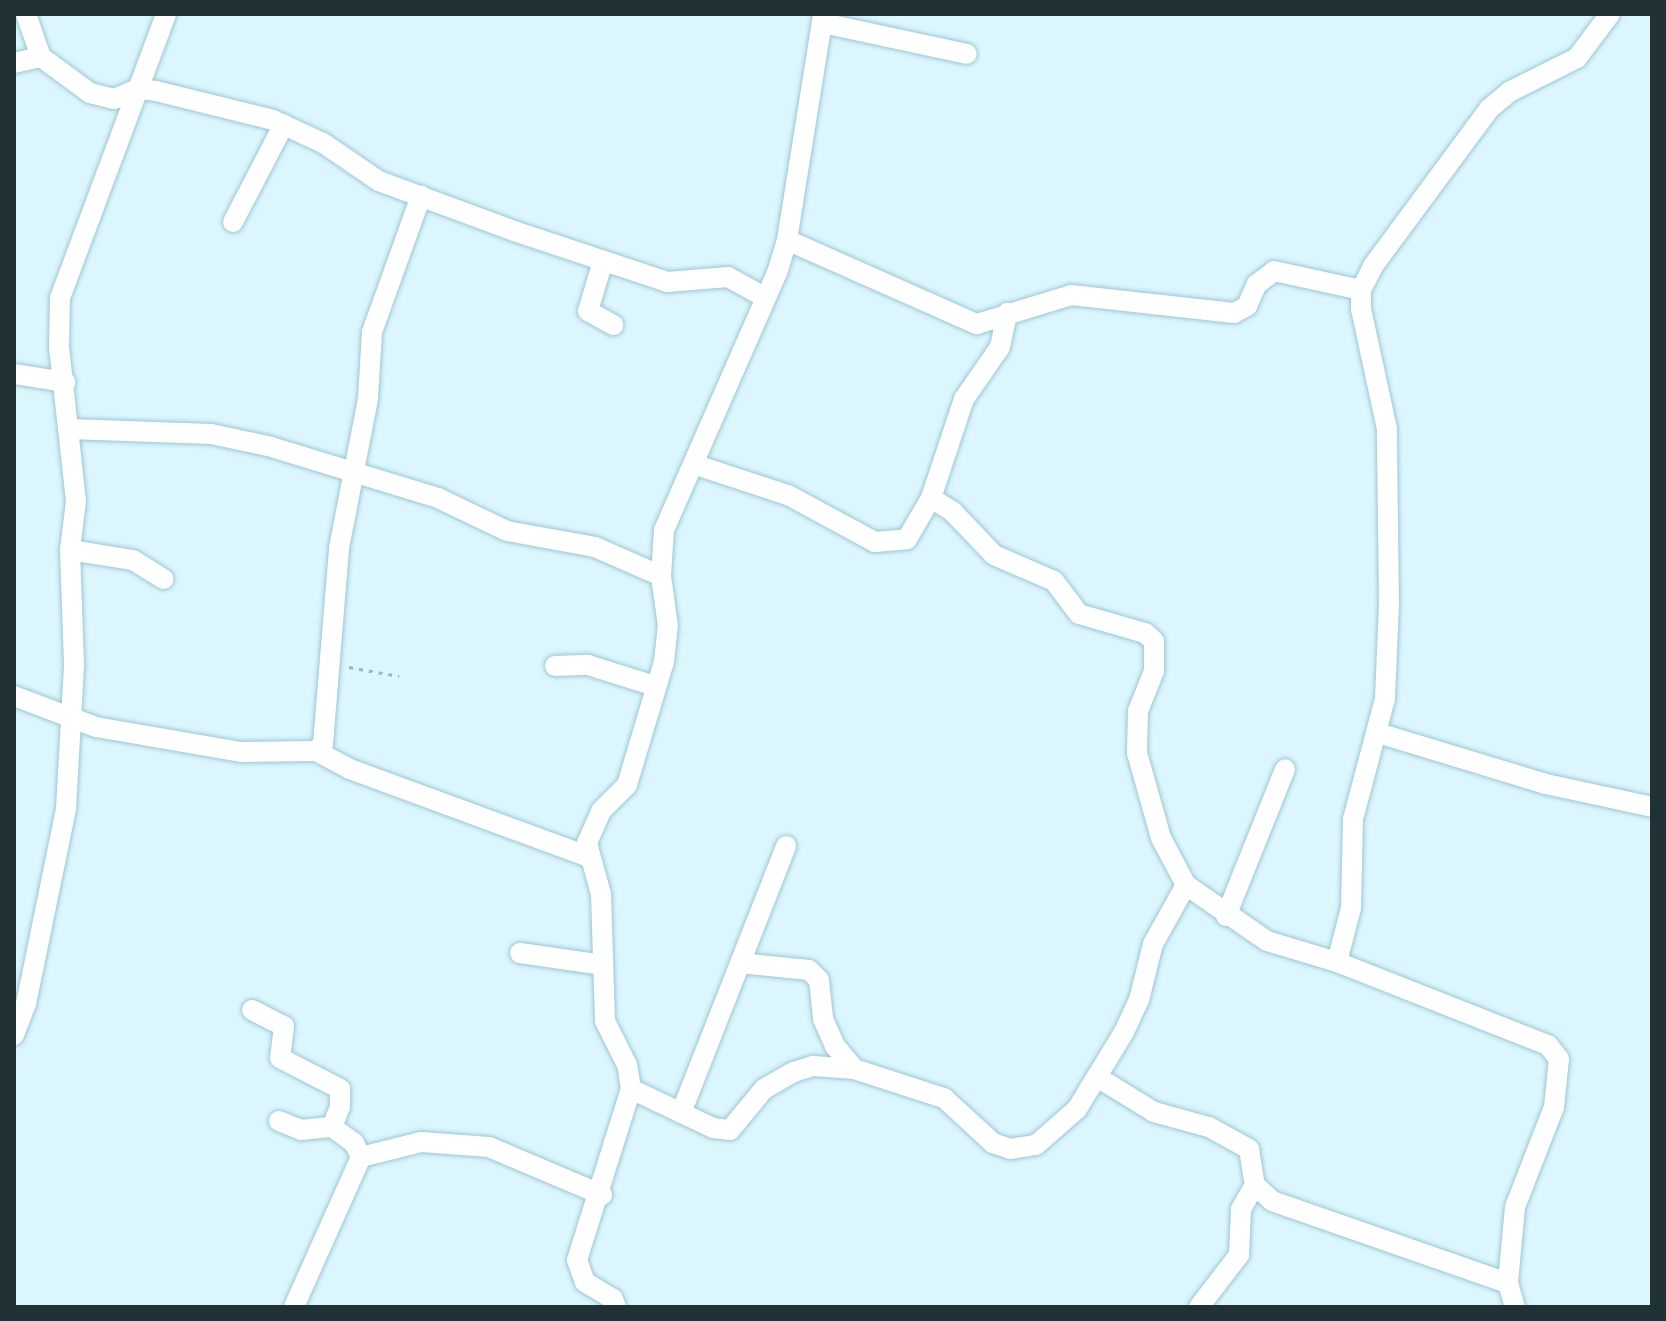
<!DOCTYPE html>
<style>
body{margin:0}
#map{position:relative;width:1666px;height:1321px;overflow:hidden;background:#dcf6fe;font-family:Roboto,sans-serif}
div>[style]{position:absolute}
.path>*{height:3px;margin-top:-1.5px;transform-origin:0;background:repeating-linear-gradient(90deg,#9eb5bc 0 4px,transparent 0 10px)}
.roads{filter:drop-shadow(0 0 2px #9cc7d4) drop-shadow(0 0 2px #9cc7d4)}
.minor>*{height:20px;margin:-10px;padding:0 10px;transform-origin:10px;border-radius:10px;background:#fff}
span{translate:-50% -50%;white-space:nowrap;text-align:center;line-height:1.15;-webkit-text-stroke:6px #fefefe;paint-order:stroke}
.frame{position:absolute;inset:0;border:16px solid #213237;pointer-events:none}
</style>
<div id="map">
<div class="path">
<i style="left:349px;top:667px;width:51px;rotate:10.2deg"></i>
</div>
<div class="roads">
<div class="minor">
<i style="left:26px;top:14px;width:46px;rotate:70.8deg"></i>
<i style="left:41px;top:57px;width:61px;rotate:36.3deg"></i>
<i style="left:90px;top:93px;width:25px;rotate:14deg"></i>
<i style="left:114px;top:99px;width:26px;rotate:-23deg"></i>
<i style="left:138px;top:89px;width:18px;rotate:6deg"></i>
<i style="left:156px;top:91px;width:121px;rotate:13.9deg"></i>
<i style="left:273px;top:120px;width:55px;rotate:24.7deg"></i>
<i style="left:323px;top:143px;width:68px;rotate:34.2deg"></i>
<i style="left:379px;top:181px;width:144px;rotate:20.3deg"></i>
<i style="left:514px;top:231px;width:161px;rotate:18.4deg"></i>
<i style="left:667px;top:282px;width:61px;rotate:-4.7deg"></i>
<i style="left:728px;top:277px;width:43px;rotate:28.9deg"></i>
<i style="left:823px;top:23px;width:147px;rotate:12.1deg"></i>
<i style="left:14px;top:63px;width:28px;rotate:-13deg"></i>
<i style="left:233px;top:222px;width:110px;rotate:-62.5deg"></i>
<i style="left:787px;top:240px;width:208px;rotate:23.9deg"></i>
<i style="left:977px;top:324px;width:98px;rotate:-17.1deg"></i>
<i style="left:1071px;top:295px;width:164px;rotate:6.3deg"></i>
<i style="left:1234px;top:313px;width:15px;rotate:-28deg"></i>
<i style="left:1247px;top:306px;width:24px;rotate:-66deg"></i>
<i style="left:1257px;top:284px;width:21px;rotate:-37deg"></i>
<i style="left:1274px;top:271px;width:89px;rotate:12.3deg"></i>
<i style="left:603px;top:261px;width:52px;rotate:106.7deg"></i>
<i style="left:588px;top:311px;width:29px;rotate:29deg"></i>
<i style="left:14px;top:374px;width:52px;rotate:8.9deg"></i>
<i style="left:69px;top:429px;width:142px;rotate:2deg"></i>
<i style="left:211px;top:434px;width:58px;rotate:11.9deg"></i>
<i style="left:268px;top:446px;width:178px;rotate:17deg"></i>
<i style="left:438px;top:498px;width:76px;rotate:25.6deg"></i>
<i style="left:507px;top:531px;width:89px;rotate:10.3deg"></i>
<i style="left:595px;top:547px;width:72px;rotate:23.7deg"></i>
<i style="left:696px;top:465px;width:97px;rotate:18.1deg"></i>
<i style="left:788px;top:495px;width:99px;rotate:28.4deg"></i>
<i style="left:875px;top:542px;width:32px;rotate:-5deg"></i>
<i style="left:907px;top:539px;width:48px;rotate:-59.7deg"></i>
<i style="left:931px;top:498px;width:104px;rotate:-71.6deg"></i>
<i style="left:964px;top:399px;width:63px;rotate:-55.3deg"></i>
<i style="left:1000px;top:347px;width:35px;rotate:-78deg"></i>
<i style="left:931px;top:498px;width:26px;rotate:32deg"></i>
<i style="left:953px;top:512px;width:59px;rotate:46.4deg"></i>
<i style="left:994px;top:555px;width:65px;rotate:23.4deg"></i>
<i style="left:1054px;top:581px;width:41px;rotate:52.9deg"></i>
<i style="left:1079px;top:614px;width:69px;rotate:16.1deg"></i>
<i style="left:1145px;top:633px;width:12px;rotate:42deg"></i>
<i style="left:1154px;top:641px;width:30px;rotate:90deg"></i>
<i style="left:1154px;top:671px;width:43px;rotate:111.8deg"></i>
<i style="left:1138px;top:711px;width:42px;rotate:91.4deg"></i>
<i style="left:1137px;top:753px;width:88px;rotate:74.2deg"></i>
<i style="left:1161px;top:838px;width:53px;rotate:62deg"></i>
<i style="left:1186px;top:885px;width:98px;rotate:34.7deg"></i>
<i style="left:1267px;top:941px;width:73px;rotate:16.7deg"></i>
<i style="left:1337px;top:962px;width:56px;rotate:-75.5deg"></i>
<i style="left:1351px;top:908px;width:89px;rotate:-88.7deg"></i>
<i style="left:1353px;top:819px;width:124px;rotate:-75.1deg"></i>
<i style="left:1385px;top:699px;width:94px;rotate:-87.6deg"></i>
<i style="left:1389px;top:605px;width:176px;rotate:-90.7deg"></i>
<i style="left:1387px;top:429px;width:123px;rotate:-102.2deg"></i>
<i style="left:1361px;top:309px;width:19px;rotate:-90deg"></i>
<i style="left:1361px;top:290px;width:27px;rotate:-63deg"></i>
<i style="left:1373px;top:266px;width:195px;rotate:-53.5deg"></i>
<i style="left:1489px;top:109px;width:26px;rotate:-40deg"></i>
<i style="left:1509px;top:92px;width:76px;rotate:-26.6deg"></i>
<i style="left:1577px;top:58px;width:55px;rotate:-53.1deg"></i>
<i style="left:70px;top:550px;width:64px;rotate:9deg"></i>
<i style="left:133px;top:560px;width:36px;rotate:32deg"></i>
<i style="left:555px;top:666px;width:33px;rotate:-2deg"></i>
<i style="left:588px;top:665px;width:70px;rotate:17.4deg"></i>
<i style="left:14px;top:696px;width:88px;rotate:20.7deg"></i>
<i style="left:96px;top:727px;width:147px;rotate:9.8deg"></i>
<i style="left:241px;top:752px;width:75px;rotate:-0.8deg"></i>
<i style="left:316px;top:751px;width:10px;rotate:-45deg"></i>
<i style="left:323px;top:744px;width:197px;rotate:-85.3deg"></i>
<i style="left:339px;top:548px;width:152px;rotate:-79deg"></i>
<i style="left:368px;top:399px;width:67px;rotate:-86.6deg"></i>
<i style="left:372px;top:332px;width:145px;rotate:-70.2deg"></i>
<i style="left:1378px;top:733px;width:176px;rotate:16.9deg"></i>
<i style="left:1546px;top:784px;width:108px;rotate:12.2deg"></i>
<i style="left:316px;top:751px;width:38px;rotate:28deg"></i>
<i style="left:350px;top:769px;width:255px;rotate:20.2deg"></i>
<i style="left:1226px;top:916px;width:158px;rotate:-68.1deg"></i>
<i style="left:520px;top:953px;width:84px;rotate:8.2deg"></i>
<i style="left:1337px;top:962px;width:227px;rotate:21.5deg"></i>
<i style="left:1548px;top:1045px;width:18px;rotate:52deg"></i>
<i style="left:1559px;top:1059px;width:48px;rotate:95.9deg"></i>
<i style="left:1554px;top:1107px;width:107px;rotate:111.3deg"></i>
<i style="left:1515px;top:1207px;width:76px;rotate:95.3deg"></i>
<i style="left:740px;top:963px;width:69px;rotate:5.8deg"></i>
<i style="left:809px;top:970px;width:14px;rotate:45deg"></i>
<i style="left:819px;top:980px;width:39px;rotate:84deg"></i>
<i style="left:823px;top:1019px;width:30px;rotate:66deg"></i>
<i style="left:835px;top:1046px;width:30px;rotate:50deg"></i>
<i style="left:252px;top:1010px;width:36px;rotate:27deg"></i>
<i style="left:284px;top:1026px;width:32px;rotate:97deg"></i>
<i style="left:280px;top:1058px;width:68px;rotate:27.3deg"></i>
<i style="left:340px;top:1089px;width:18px;rotate:90deg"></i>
<i style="left:340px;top:1107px;width:22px;rotate:112deg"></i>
<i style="left:332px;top:1127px;width:27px;rotate:36deg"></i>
<i style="left:354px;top:1143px;width:16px;rotate:63deg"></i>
<i style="left:361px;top:1157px;width:164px;rotate:114.1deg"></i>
<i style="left:14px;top:1035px;width:33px;rotate:-69deg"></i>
<i style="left:26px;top:1004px;width:199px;rotate:-78.4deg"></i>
<i style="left:66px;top:809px;width:145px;rotate:-86.8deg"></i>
<i style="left:74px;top:664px;width:114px;rotate:-92deg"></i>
<i style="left:70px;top:550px;width:49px;rotate:-83deg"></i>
<i style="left:76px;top:501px;width:154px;rotate:-96.3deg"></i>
<i style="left:59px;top:348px;width:50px;rotate:-88.9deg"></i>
<i style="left:60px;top:298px;width:303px;rotate:-69.5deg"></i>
<i style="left:1097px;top:1077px;width:67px;rotate:31.6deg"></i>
<i style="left:1154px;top:1112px;width:57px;rotate:15.3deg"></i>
<i style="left:1209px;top:1127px;width:46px;rotate:28.8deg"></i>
<i style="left:1249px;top:1149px;width:36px;rotate:81deg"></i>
<i style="left:1255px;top:1185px;width:23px;rotate:43deg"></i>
<i style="left:1272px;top:1201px;width:250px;rotate:19.2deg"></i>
<i style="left:1508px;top:1283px;width:25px;rotate:74deg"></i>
<i style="left:631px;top:1089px;width:91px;rotate:25.4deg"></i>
<i style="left:713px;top:1128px;width:17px;rotate:7deg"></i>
<i style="left:730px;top:1130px;width:53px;rotate:-50.3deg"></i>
<i style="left:764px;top:1089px;width:34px;rotate:-30deg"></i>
<i style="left:794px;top:1072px;width:20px;rotate:-18deg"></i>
<i style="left:813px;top:1066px;width:41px;rotate:4.2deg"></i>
<i style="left:854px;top:1069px;width:95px;rotate:17.9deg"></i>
<i style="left:944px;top:1098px;width:67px;rotate:42.6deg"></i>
<i style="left:993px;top:1143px;width:18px;rotate:19deg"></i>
<i style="left:1010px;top:1149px;width:26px;rotate:-9deg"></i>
<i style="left:1036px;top:1145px;width:55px;rotate:-41.3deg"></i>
<i style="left:1077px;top:1109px;width:90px;rotate:-58.6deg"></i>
<i style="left:1124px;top:1032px;width:35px;rotate:-65deg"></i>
<i style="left:1139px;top:1000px;width:58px;rotate:-76deg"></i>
<i style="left:1153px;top:944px;width:68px;rotate:-60.8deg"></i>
<i style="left:681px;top:1113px;width:287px;rotate:-68.5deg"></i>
<i style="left:279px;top:1121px;width:24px;rotate:22deg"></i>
<i style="left:301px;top:1130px;width:31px;rotate:-6deg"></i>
<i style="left:361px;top:1157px;width:62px;rotate:-14deg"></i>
<i style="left:421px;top:1142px;width:68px;rotate:4.2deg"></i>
<i style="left:489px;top:1147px;width:123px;rotate:23deg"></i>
<i style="left:616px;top:1307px;width:9px;rotate:-111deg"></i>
<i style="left:613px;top:1299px;width:33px;rotate:-149deg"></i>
<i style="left:585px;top:1282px;width:23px;rotate:-110deg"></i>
<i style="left:577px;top:1260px;width:179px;rotate:-72.5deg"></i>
<i style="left:631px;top:1089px;width:24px;rotate:-99deg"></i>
<i style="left:627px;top:1065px;width:49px;rotate:-116.6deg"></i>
<i style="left:605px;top:1021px;width:127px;rotate:-91.8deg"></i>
<i style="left:601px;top:894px;width:53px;rotate:-105.4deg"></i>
<i style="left:587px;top:843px;width:35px;rotate:-66deg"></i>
<i style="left:601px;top:811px;width:37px;rotate:-45deg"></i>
<i style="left:627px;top:785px;width:128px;rotate:-73.3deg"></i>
<i style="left:664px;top:662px;width:36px;rotate:-84deg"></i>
<i style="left:668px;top:626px;width:50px;rotate:-98deg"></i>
<i style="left:661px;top:576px;width:46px;rotate:-86.3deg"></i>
<i style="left:664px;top:530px;width:281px;rotate:-66.3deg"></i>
<i style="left:777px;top:273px;width:34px;rotate:-73deg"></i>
<i style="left:787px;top:240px;width:229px;rotate:-80.9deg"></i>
<i style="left:1199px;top:1307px;width:66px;rotate:-52.4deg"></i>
<i style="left:1239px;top:1255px;width:46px;rotate:-87.5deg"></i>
<i style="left:1241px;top:1209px;width:28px;rotate:-60deg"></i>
</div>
</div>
<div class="frame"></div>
</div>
